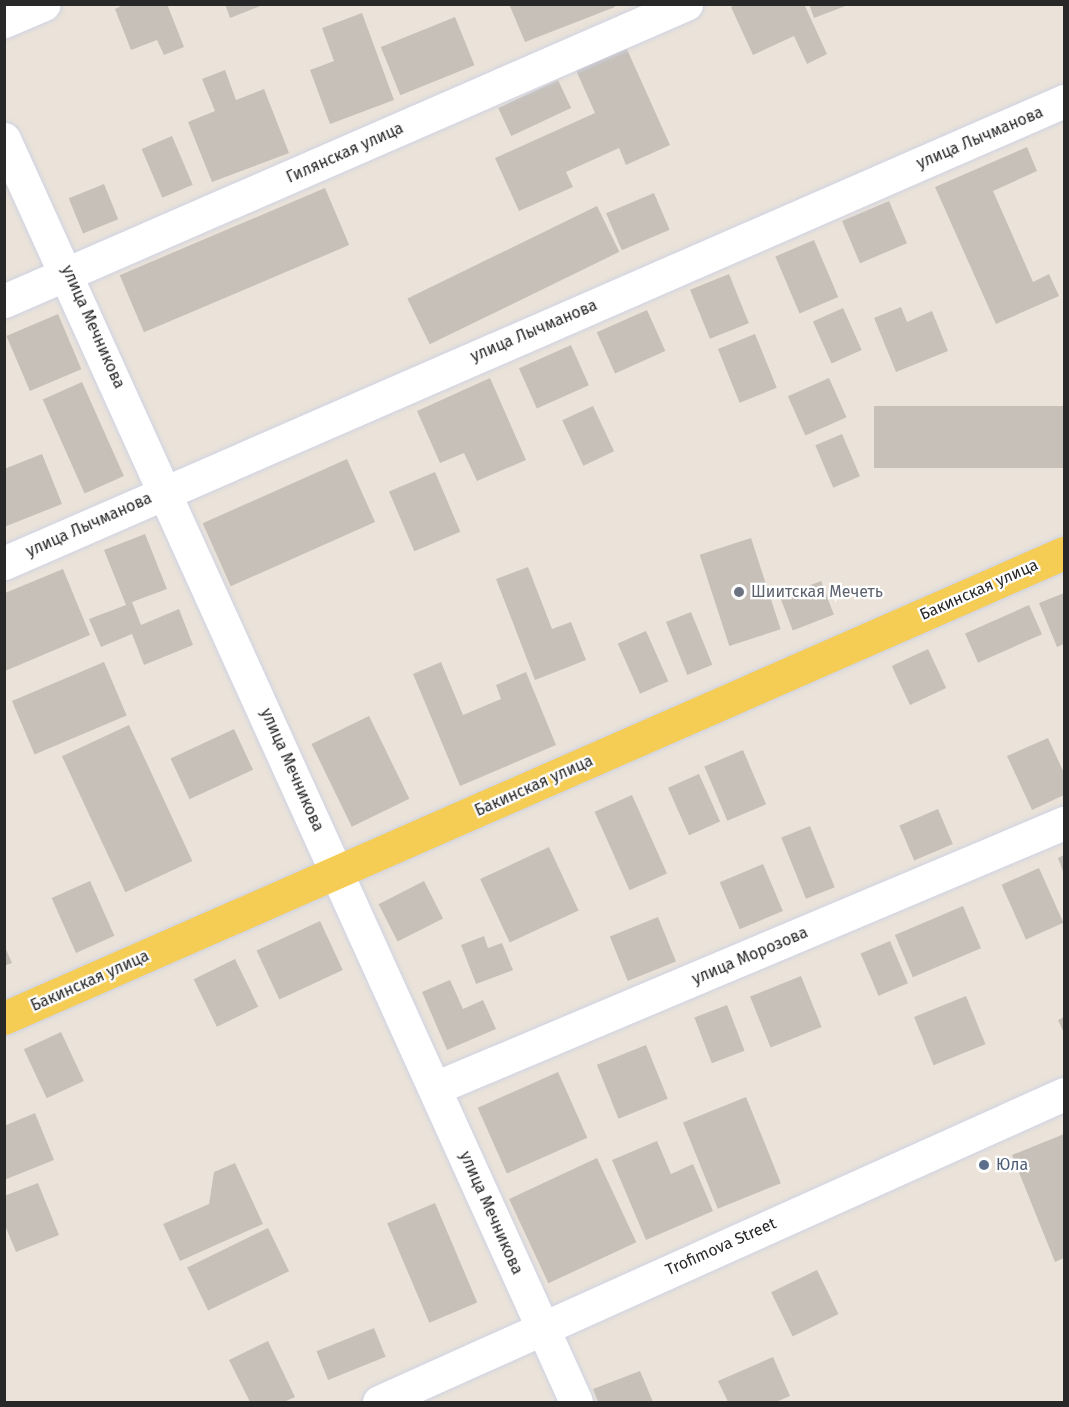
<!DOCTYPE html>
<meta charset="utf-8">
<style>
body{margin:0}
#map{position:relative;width:1069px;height:1407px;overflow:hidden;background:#ebe3d9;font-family:"Fira Sans",sans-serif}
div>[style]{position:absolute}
.building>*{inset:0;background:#c6c0b9;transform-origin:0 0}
.roads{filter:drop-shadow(0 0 2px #ced2e2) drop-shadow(0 0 2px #ced2e2)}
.minor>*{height:33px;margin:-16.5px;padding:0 16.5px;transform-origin:16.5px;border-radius:16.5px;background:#fff}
.major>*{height:33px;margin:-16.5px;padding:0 16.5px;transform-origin:16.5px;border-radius:16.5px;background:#f5cd54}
.dots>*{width:16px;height:16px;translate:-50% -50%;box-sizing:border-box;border:3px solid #fff;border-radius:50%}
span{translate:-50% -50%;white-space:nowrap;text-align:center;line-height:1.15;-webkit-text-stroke:4.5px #fff;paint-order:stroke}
.street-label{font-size:16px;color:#282828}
.worship-label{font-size:16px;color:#5b616d}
.left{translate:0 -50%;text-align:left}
.service-label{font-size:16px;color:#4e5e75}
.frame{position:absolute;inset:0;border:6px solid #282828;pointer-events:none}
</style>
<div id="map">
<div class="building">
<i style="clip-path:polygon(125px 4px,167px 4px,184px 47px,164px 55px,157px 40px,131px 50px,115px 9px)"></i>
<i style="clip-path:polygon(225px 4px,263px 4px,263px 5px,230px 18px)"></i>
<i style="clip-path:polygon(509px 4px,614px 4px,615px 7px,525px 42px)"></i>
<i style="clip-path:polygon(737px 4px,804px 4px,827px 54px,807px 64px,794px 36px,753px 55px,731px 7px)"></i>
<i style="clip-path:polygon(809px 4px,848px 4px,848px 5px,814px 18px)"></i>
<i style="clip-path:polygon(362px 13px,394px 100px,330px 124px,310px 70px,334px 61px,322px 28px)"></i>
<i style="left:455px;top:17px;width:52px;height:80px;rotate:68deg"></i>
<i style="clip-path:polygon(625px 45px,670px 145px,626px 165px,619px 148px,566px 172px,573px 187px,519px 211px,495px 158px,595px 113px,575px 68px)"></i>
<i style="clip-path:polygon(225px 70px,236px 100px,264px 89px,289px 153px,212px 182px,188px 122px,215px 111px,202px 79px)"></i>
<i style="left:558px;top:80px;width:31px;height:66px;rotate:65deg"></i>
<i style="left:172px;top:136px;width:53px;height:33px;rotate:67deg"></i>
<i style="clip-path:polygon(1027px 147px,1037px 171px,993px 191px,1033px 282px,1049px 274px,1059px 296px,996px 324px,935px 187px)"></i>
<i style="left:104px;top:184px;width:38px;height:38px;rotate:68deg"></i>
<i style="left:325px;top:188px;width:62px;height:223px;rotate:67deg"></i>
<i style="left:654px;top:193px;width:40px;height:52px;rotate:67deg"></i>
<i style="left:889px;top:201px;width:46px;height:51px;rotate:67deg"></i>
<i style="left:597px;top:206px;width:51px;height:211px;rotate:64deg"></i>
<i style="left:814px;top:240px;width:62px;height:42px;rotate:67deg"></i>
<i style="left:729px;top:274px;width:53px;height:42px;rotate:68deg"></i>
<i style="clip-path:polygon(901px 307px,907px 322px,932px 311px,948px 351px,896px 372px,874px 318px)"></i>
<i style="left:843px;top:308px;width:46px;height:33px;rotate:66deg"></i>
<i style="left:647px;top:310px;width:45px;height:55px;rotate:66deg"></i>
<i style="left:58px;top:314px;width:60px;height:56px;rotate:67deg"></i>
<i style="left:755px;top:334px;width:58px;height:40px;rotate:68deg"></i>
<i style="left:571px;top:345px;width:44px;height:57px;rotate:66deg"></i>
<i style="clip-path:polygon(490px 378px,526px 460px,477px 481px,464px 453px,440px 463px,417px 411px)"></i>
<i style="left:829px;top:378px;width:43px;height:45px;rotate:66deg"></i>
<i style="left:82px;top:382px;width:103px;height:43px;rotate:66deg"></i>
<i style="left:593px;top:406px;width:50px;height:34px;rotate:65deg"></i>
<i style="left:1064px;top:406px;width:62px;height:190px;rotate:90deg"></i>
<i style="left:842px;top:434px;width:46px;height:29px;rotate:67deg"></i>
<i style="clip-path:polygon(42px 454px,62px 504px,4px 527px,4px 469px)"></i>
<i style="left:347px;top:459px;width:69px;height:158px;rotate:66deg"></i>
<i style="left:435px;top:472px;width:65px;height:50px;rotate:67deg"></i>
<i style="clip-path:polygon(145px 534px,167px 589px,132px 602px,141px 625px,179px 609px,193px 645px,144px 665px,132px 634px,101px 647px,89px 619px,126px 605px,104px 550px)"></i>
<i style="left:751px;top:538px;width:96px;height:54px;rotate:72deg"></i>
<i style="clip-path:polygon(528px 567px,552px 629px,571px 622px,586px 660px,535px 680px,496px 579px)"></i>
<i style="clip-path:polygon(63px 569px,90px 635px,5px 671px,5px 593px)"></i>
<i style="left:821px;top:581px;width:36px;height:44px;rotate:69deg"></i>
<i style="clip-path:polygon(1064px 593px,1064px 644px,1057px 647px,1039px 603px)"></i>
<i style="left:1029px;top:605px;width:32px;height:70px;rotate:66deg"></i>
<i style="left:691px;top:612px;width:57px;height:27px;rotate:68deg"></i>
<i style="left:646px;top:631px;width:55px;height:31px;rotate:66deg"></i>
<i style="left:928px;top:649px;width:43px;height:40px;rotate:65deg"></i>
<i style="left:104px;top:662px;width:58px;height:100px;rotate:67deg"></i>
<i style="clip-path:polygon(441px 662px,463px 715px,501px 699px,496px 685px,526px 672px,556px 745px,460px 786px,413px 674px)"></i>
<i style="left:369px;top:716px;width:92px;height:64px;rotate:64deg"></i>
<i style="left:129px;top:725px;width:150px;height:74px;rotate:65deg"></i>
<i style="left:234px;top:729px;width:45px;height:70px;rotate:65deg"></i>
<i style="clip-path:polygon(1048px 738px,1064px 773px,1064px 795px,1032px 810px,1007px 756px)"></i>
<i style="left:743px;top:750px;width:59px;height:42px;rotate:67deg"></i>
<i style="left:699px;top:774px;width:52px;height:34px;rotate:66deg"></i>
<i style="left:632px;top:795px;width:86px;height:41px;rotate:66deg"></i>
<i style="left:938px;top:809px;width:38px;height:42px;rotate:67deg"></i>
<i style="left:810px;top:826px;width:66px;height:31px;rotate:68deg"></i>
<i style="left:549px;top:847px;width:70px;height:76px;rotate:65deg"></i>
<i style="clip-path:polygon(1064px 855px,1064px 874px,1058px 858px)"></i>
<i style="left:763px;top:864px;width:51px;height:47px;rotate:67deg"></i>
<i style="left:1039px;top:868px;width:60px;height:41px;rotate:66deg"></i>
<i style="left:90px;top:881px;width:60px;height:42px;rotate:66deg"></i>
<i style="left:424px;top:881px;width:42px;height:51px;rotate:63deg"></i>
<i style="left:963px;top:906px;width:46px;height:74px;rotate:67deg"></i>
<i style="left:658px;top:917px;width:48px;height:52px;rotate:68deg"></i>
<i style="left:320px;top:921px;width:54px;height:70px;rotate:65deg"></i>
<i style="clip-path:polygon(484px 936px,488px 948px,502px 943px,513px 970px,476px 984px,461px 945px)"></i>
<i style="left:890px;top:941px;width:46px;height:32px;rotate:67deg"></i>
<i style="clip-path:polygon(4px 945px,12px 963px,4px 966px)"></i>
<i style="left:235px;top:959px;width:53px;height:46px;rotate:64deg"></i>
<i style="left:801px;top:976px;width:55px;height:55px;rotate:68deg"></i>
<i style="clip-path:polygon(450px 980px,463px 1009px,483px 1000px,496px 1029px,447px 1050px,422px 992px)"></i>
<i style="left:966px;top:996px;width:52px;height:56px;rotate:68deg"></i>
<i style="left:727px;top:1005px;width:49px;height:35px;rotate:69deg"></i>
<i style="clip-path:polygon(1064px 1017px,1064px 1033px,1058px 1020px)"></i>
<i style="left:61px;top:1032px;width:54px;height:41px;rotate:65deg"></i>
<i style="left:646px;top:1045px;width:58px;height:53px;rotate:68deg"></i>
<i style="left:558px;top:1072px;width:72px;height:88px;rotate:66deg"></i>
<i style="left:746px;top:1097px;width:93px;height:68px;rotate:68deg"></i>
<i style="clip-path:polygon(35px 1113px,54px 1160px,4px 1180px,4px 1126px)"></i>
<i style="clip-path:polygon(1064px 1134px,1064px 1258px,1055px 1262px,1012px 1155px)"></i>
<i style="clip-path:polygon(657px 1141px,671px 1174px,693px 1164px,713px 1211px,646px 1240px,612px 1160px)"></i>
<i style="left:597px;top:1158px;width:93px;height:97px;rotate:65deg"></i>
<i style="clip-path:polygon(235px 1163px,263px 1224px,180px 1261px,163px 1224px,209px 1204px,214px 1172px)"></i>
<i style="clip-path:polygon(38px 1183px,59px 1235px,16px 1252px,4px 1223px,4px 1196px)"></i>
<i style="left:435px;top:1203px;width:108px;height:52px;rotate:67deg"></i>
<i style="left:268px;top:1228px;width:48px;height:90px;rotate:64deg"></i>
<i style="left:817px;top:1270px;width:49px;height:51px;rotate:64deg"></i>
<i style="left:374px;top:1328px;width:31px;height:62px;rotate:68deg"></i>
<i style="clip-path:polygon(268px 1341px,295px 1397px,284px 1402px,250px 1402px,229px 1360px)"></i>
<i style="clip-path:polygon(773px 1357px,790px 1396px,776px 1402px,728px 1402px,718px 1381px)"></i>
<i style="clip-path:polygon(640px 1371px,653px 1402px,598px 1402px,593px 1389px)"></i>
</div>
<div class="roads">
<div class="minor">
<i style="left:4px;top:21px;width:43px;rotate:-23deg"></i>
<i style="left:4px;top:139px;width:1386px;rotate:65.63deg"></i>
<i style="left:4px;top:301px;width:744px;rotate:-23.53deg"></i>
<i style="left:4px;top:563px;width:1156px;rotate:-23.55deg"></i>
<i style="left:435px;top:1088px;width:683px;rotate:-22.85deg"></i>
<i style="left:379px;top:1402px;width:751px;rotate:-24.21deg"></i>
</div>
<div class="major">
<i style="left:4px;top:1018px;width:1158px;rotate:-23.69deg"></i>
</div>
</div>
<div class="dots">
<i style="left:739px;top:592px;background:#6b7280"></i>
<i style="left:984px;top:1165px;background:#5c6f8a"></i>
</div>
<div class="street-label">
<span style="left:980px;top:138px;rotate:-23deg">улица Лычманова</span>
<span style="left:345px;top:153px;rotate:-24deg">Гилянская улица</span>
<span style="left:93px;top:327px;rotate:66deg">улица Мечникова</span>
<span style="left:534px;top:331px;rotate:-23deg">улица Лычманова</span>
<span style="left:89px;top:525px;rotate:-24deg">улица Лычманова</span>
<span style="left:979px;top:590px;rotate:-24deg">Бакинская улица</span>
<span style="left:292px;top:770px;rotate:66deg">улица Мечникова</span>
<span style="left:534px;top:786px;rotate:-24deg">Бакинская улица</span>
<span style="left:750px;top:956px;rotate:-23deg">улица Морозова</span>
<span style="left:90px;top:981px;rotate:-24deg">Бакинская улица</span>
<span style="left:491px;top:1213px;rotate:66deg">улица Мечникова</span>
<span style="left:721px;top:1247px;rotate:-24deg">Trofimova Street</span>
</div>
<div class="worship-label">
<span class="left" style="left:751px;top:592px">Шиитская Мечеть</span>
</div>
<div class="service-label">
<span class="left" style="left:996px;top:1165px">Юла</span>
</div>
<div class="frame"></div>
</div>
